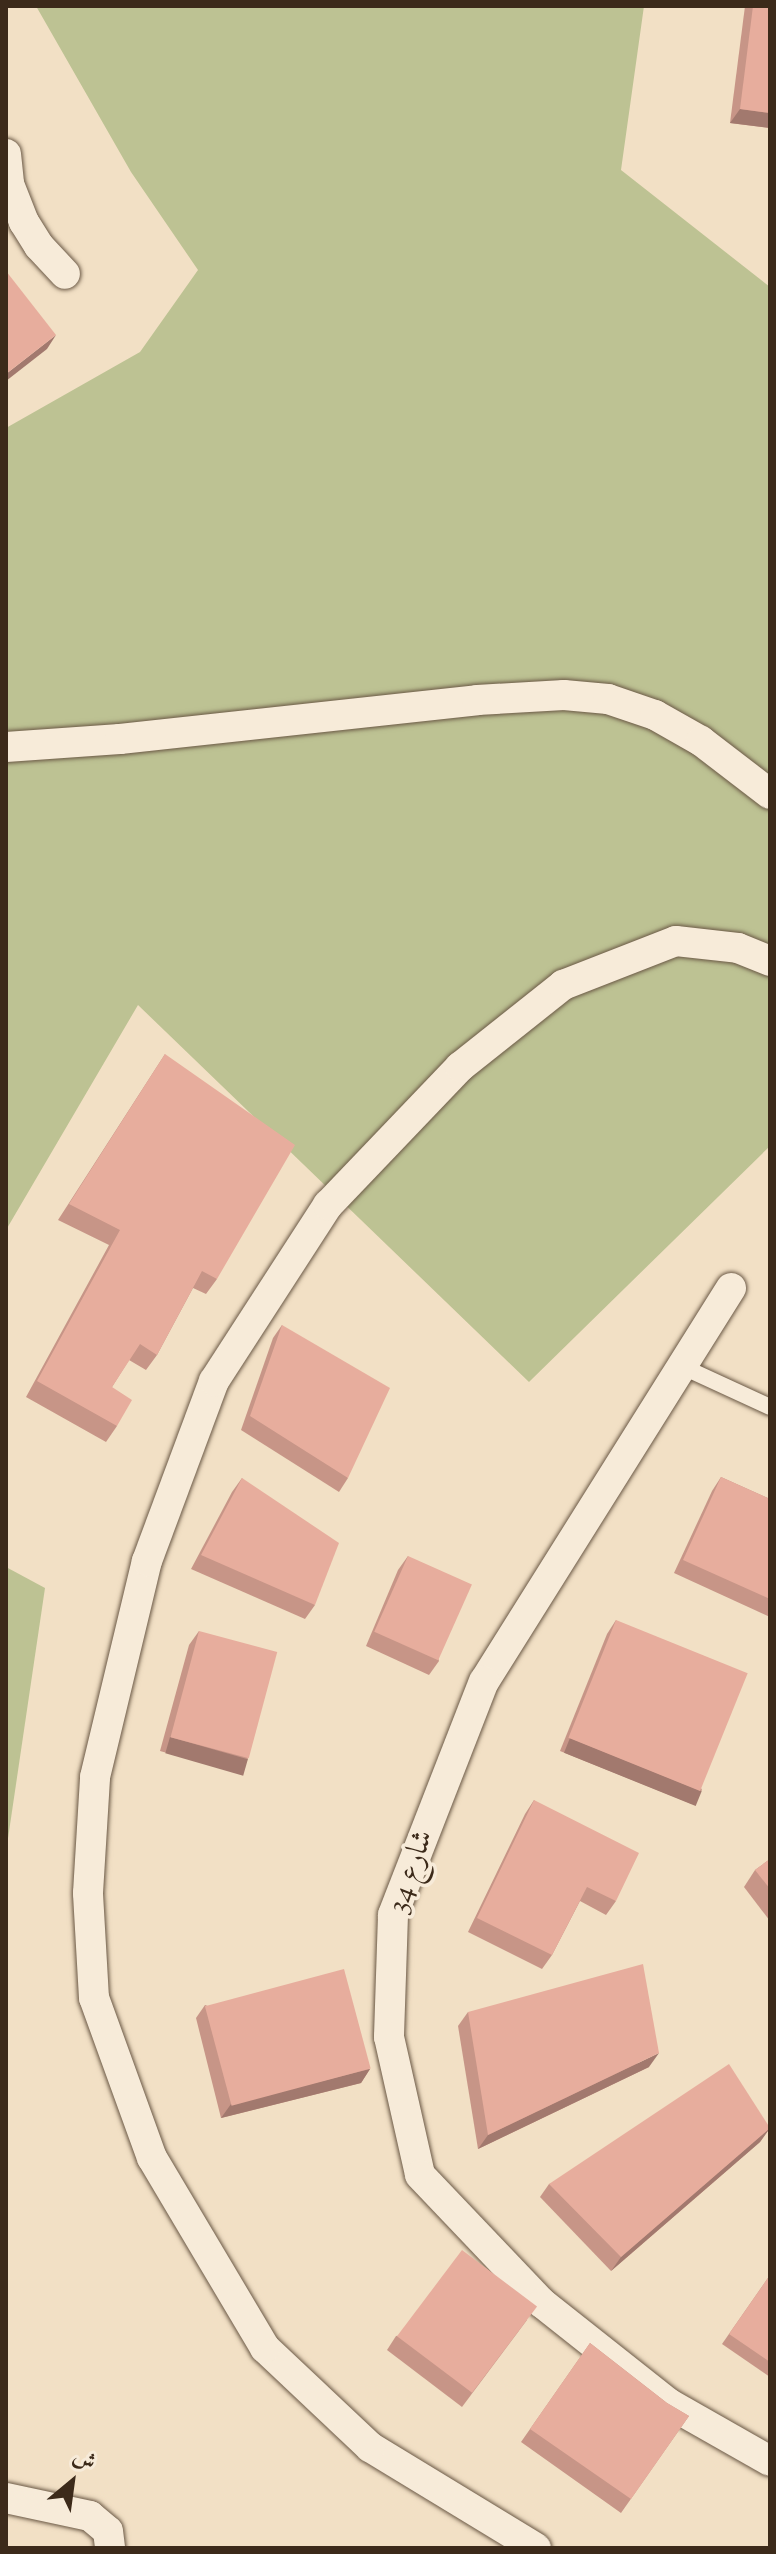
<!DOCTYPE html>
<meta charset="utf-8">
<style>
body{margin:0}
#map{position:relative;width:776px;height:2554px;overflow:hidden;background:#f2e0c5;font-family:"Sorts Mill Goudy",Amiri,serif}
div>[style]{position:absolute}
.green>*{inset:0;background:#bdc293}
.roads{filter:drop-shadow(0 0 2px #6a5845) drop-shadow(0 0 2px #6a5845)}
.service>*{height:16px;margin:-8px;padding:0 8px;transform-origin:8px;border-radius:8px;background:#f7ebd9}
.minor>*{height:30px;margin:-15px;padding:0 15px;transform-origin:15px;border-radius:15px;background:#f7ebd9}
.wall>*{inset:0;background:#c79587}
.shaded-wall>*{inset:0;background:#a2796e;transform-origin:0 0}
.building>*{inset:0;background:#e7ad9d;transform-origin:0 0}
span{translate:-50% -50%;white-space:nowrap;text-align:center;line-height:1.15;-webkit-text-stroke:7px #f7ebd9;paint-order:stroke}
.street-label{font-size:30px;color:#3c2a1a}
.frame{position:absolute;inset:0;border:8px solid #3c2a1a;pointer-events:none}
.north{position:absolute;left:32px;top:2442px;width:80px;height:80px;-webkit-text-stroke:6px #f7ebd9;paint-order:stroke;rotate:29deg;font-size:22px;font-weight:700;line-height:32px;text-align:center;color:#3c2a1a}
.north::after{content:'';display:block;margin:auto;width:28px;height:36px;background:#3c2a1a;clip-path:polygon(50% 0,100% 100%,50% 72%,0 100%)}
</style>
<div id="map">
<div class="green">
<i style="clip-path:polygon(36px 6px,644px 6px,621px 170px,770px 287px,770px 1146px,529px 1382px,138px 1005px,6px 1230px,6px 428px,140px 352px,198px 270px,131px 172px)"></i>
<i style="clip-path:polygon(6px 1567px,45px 1588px,6px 1852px)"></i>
</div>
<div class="roads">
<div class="service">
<i style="left:681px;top:1366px;width:98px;rotate:24.7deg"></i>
</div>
<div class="minor">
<i style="left:6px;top:154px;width:30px;rotate:84deg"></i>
<i style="left:9px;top:184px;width:41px;rotate:68.5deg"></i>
<i style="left:24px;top:222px;width:28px;rotate:58deg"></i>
<i style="left:39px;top:246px;width:38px;rotate:47deg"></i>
<i style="left:6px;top:747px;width:114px;rotate:-4deg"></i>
<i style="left:120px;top:739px;width:359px;rotate:-6.2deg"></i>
<i style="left:477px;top:700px;width:87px;rotate:-3.3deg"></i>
<i style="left:564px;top:695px;width:44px;rotate:5.2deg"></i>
<i style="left:608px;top:699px;width:50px;rotate:18.8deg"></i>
<i style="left:655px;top:715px;width:53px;rotate:29.5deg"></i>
<i style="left:701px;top:741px;width:87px;rotate:37.5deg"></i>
<i style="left:731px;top:1288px;width:464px;rotate:122.1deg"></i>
<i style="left:484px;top:1681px;width:251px;rotate:111.3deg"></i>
<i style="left:393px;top:1915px;width:122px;rotate:91.9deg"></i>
<i style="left:389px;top:2037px;width:141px;rotate:77.3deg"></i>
<i style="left:420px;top:2175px;width:177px;rotate:46.4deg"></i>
<i style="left:542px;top:2303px;width:161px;rotate:38.4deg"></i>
<i style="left:668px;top:2403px;width:117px;rotate:29.6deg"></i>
<i style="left:6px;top:2498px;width:86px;rotate:12.1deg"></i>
<i style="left:90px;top:2516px;width:23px;rotate:40deg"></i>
<i style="left:108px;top:2531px;width:17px;rotate:83deg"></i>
<i style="left:536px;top:2548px;width:194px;rotate:-148.7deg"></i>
<i style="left:370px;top:2447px;width:144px;rotate:-136.7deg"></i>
<i style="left:265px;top:2348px;width:221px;rotate:-120.7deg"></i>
<i style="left:152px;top:2158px;width:170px;rotate:-109.9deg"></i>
<i style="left:94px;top:1998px;width:105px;rotate:-93.3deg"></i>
<i style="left:88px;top:1893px;width:116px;rotate:-86.5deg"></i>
<i style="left:95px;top:1777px;width:222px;rotate:-76.5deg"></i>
<i style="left:147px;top:1561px;width:192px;rotate:-69.6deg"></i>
<i style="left:214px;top:1381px;width:210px;rotate:-57.1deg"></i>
<i style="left:328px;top:1205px;width:191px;rotate:-46.3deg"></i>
<i style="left:460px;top:1067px;width:132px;rotate:-38.5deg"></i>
<i style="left:563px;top:985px;width:121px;rotate:-21.3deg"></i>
<i style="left:676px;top:941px;width:62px;rotate:6.4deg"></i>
<i style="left:738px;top:948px;width:35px;rotate:22deg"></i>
</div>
</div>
<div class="wall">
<i style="clip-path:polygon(745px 6px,770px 6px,770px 128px,730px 123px)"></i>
<i style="clip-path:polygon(165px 1054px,217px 1279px,206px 1294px,193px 1288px,157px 1355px,146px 1370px,129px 1360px,112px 1387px,117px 1426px,106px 1442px,26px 1397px,109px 1245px,58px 1220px)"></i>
<i style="clip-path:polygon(282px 1325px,348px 1478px,339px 1492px,241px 1430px,273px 1338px)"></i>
<i style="clip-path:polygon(721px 1477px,770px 1499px,770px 1617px,674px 1573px,712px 1491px)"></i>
<i style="clip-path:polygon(242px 1478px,315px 1605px,305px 1619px,191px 1569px,232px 1492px)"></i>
<i style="clip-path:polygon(408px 1556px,439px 1661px,429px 1675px,366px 1646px,398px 1570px)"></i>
<i style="clip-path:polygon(616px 1620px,702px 1790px,692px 1804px,560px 1751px,607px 1634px)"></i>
<i style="clip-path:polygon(199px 1631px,248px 1759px,239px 1773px,160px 1751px,189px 1645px)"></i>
<i style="clip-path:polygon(534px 1800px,616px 1901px,606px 1915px,580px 1901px,552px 1955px,542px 1969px,468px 1932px,525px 1814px)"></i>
<i style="clip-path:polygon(770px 1859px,770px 1921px,744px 1887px,755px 1870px)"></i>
<i style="clip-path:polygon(205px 2005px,370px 2069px,361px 2083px,221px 2118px,196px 2018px)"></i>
<i style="clip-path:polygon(468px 2012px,649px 2067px,478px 2149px,458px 2026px)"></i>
<i style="clip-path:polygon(770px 2128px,760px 2142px,611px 2271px,540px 2197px,549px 2184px)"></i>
<i style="clip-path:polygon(770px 2275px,770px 2377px,722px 2344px)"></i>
<i style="clip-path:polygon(527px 2320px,462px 2407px,387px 2350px,396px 2336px)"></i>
<i style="clip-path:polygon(590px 2343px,667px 2403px,689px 2416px,621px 2513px,521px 2442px)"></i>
</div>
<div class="shaded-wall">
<i style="clip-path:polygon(740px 109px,770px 113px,770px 128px,730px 123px)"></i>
<i style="clip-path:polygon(56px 335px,47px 349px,6px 381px,6px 374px)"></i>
<i style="left:170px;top:1737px;width:81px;height:17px;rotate:16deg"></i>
<i style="left:570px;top:1738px;width:142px;height:16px;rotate:22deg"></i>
<i style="clip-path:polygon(659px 2053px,649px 2067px,478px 2149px,488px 2135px)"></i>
<i style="clip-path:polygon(370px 2069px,361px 2083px,221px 2118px,231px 2104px)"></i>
<i style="clip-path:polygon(770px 2128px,760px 2142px,611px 2271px,621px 2257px)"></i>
</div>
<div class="building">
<i style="clip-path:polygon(753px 6px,770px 6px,770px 113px,740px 109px)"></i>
<i style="clip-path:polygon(6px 271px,56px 335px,6px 374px)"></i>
<i style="clip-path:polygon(165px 1054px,295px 1145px,217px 1279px,202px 1271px,157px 1355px,140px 1344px,112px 1387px,132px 1400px,117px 1426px,37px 1381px,120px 1230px,69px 1204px)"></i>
<i style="clip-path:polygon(282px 1325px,390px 1388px,348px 1478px,250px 1416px)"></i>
<i style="clip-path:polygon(721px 1477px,770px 1499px,770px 1599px,683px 1560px)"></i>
<i style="clip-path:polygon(242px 1478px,339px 1543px,315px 1605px,201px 1555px)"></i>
<i style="left:408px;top:1556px;width:70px;height:83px;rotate:24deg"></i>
<i style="left:616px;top:1620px;width:142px;height:127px;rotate:22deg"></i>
<i style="left:199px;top:1631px;width:81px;height:110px;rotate:15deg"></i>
<i style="clip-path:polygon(534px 1800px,639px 1853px,616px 1901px,587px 1887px,552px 1955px,477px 1918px)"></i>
<i style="clip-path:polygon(770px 1859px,770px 1889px,755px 1870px)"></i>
<i style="clip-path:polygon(643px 1964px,659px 2053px,488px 2135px,468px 2012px)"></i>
<i style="left:344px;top:1969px;width:103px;height:144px;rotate:75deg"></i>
<i style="clip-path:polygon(729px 2064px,770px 2128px,621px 2257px,549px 2184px)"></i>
<i style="left:462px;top:2250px;width:94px;height:108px;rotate:37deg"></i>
<i style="clip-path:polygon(770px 2275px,770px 2362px,729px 2334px)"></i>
<i style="clip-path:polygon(590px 2343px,667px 2403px,689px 2416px,631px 2499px,530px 2429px)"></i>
</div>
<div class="street-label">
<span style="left:412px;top:1872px;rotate:-71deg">شارع 34</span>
</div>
<div class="frame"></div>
<div class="north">ش</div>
</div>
